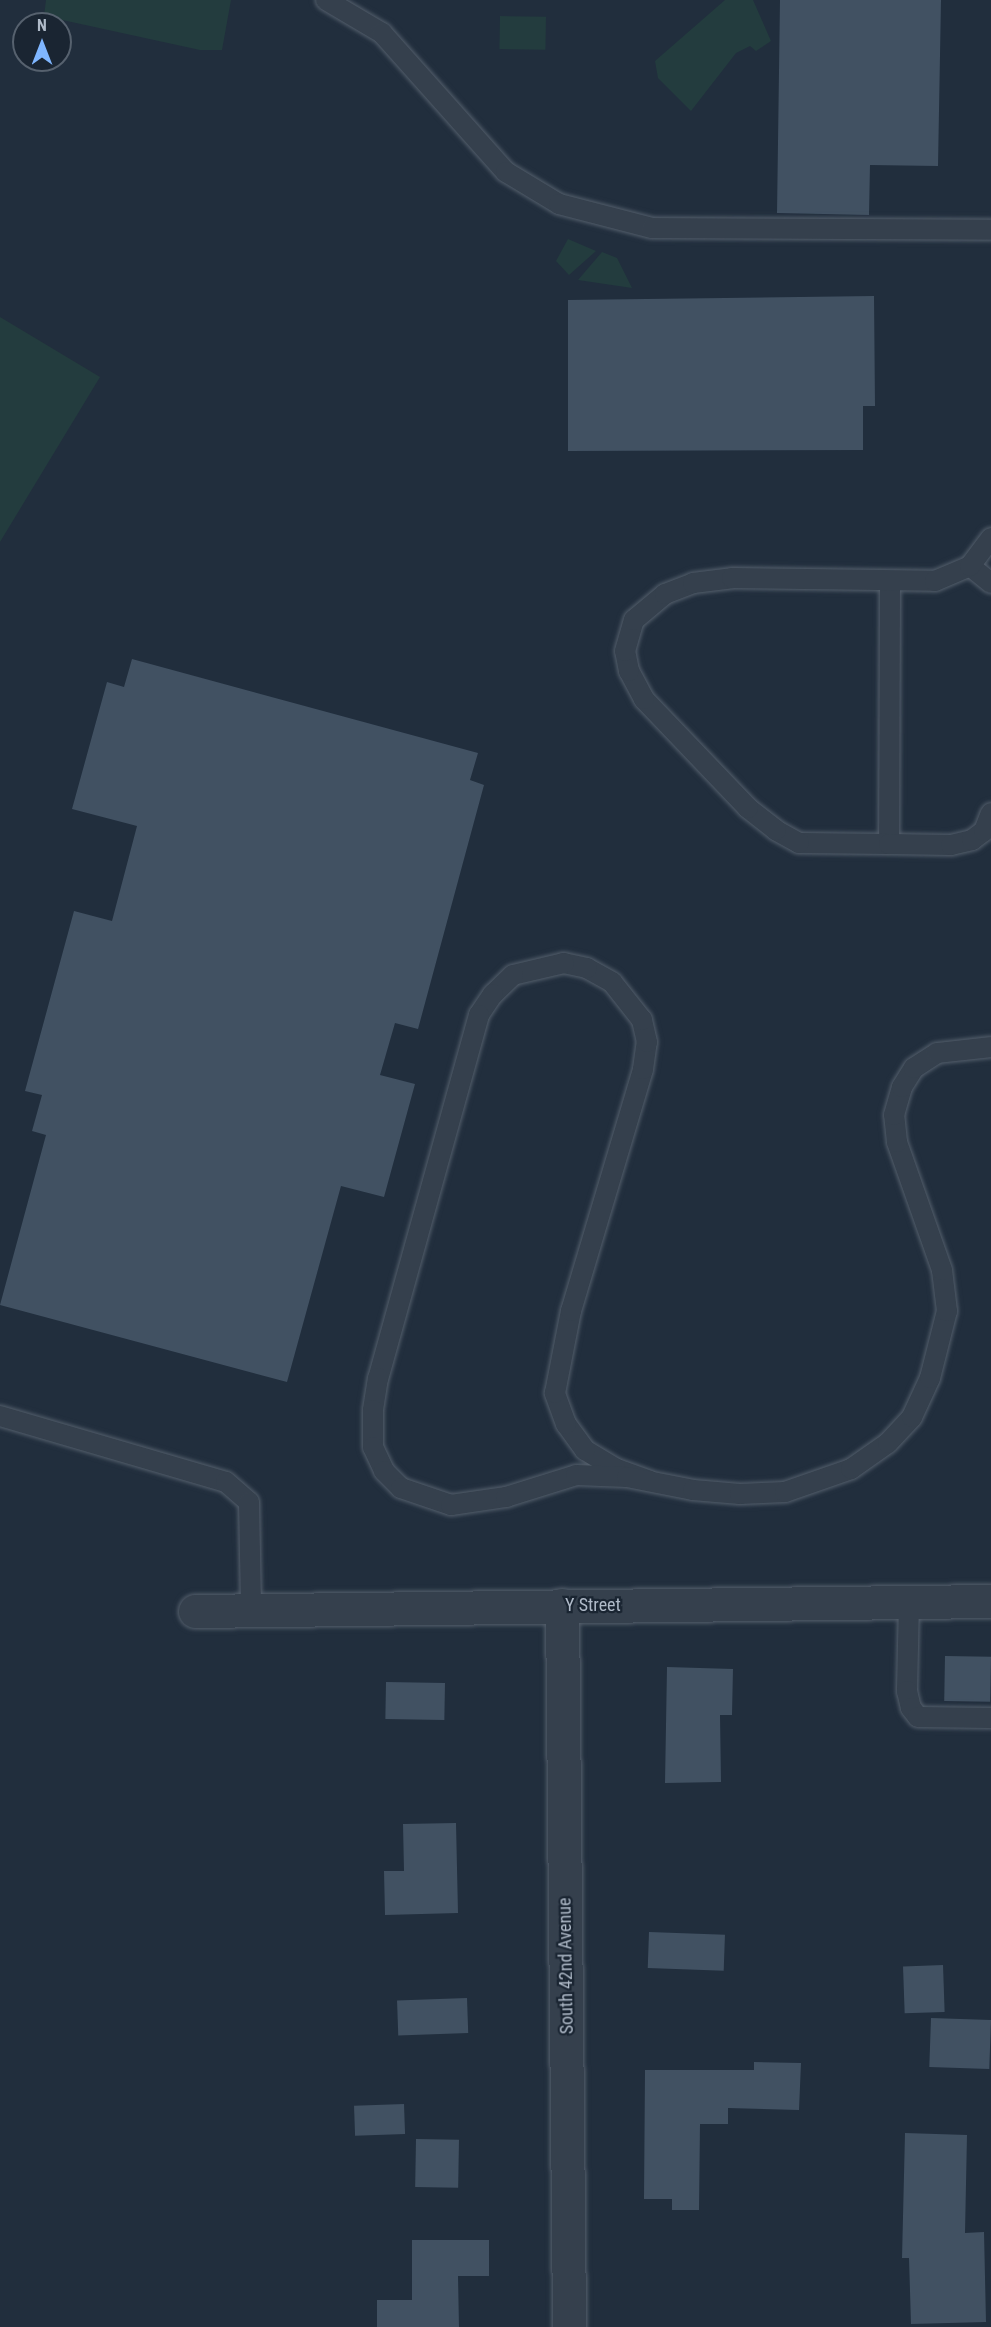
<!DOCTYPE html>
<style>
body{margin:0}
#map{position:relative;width:991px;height:2327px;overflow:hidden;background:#212e3d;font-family:"Roboto Condensed",sans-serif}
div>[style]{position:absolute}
.green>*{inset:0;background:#233c3e;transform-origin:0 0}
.building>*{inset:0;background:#415162;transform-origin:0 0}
.roads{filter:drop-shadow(0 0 2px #535e6b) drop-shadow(0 0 2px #535e6b)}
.lane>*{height:20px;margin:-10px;padding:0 10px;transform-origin:10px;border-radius:10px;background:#35404d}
.street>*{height:33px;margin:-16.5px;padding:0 16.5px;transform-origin:16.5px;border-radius:16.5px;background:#35404d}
span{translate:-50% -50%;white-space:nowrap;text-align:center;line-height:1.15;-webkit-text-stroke:4.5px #1a2532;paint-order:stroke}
.street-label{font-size:18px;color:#b0bbc9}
.north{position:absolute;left:12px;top:12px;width:60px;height:60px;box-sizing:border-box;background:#1a2532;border:2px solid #56616e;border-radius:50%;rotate:0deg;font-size:16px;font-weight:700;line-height:24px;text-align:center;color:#b0bbc9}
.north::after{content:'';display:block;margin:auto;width:21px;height:27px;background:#7fb6ff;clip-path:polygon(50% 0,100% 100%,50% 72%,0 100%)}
</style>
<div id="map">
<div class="green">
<i style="clip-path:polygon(46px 0,231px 0,222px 50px,200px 50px,44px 16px)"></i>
<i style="clip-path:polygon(725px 0,753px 0,771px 41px,756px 51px,750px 46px,736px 53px,691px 111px,658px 78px,655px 61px)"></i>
<i style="left:500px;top:16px;width:46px;height:33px;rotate:1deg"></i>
<i style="clip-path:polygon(568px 239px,596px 251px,569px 275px,556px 261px)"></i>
<i style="clip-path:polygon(602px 252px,617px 258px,632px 288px,578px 280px)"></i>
<i style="clip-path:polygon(0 317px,100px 377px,0 542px)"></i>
</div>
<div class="building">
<i style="clip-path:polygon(780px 0,941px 0,938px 166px,870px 165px,869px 215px,777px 213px)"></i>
<i style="clip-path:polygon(874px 296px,875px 406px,863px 406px,863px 450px,568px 451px,568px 300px)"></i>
<i style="clip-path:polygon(132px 659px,478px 753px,470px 780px,484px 785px,418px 1029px,395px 1023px,380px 1075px,415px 1084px,384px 1197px,341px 1186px,287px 1382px,0 1305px,46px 1135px,32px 1131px,42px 1095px,25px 1091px,74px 911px,112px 921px,137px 826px,72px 809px,107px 682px,124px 687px)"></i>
<i style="left:945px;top:1656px;width:46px;height:45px;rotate:1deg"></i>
<i style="clip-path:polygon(667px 1667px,733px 1669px,732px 1715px,720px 1715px,721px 1782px,665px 1783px)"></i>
<i style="left:386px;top:1682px;width:59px;height:37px;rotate:1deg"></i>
<i style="clip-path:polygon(456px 1823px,458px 1913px,385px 1915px,384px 1871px,404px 1871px,403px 1824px)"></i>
<i style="left:649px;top:1932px;width:76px;height:36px;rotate:2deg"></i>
<i style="left:943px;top:1965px;width:47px;height:40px;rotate:88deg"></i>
<i style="left:467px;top:1998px;width:35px;height:70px;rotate:88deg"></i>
<i style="left:931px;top:2018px;width:60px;height:49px;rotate:2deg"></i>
<i style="clip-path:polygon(754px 2062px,801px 2063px,799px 2110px,728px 2108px,728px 2124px,700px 2124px,699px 2210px,672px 2210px,672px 2199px,644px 2199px,645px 2070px,754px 2070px)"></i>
<i style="left:404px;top:2104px;width:30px;height:50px;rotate:88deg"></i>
<i style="clip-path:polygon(905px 2133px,967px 2135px,965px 2233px,984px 2232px,986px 2322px,911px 2324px,909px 2258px,902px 2258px)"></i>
<i style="left:416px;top:2139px;width:43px;height:48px;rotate:1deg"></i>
<i style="clip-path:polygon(412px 2240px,489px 2240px,489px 2276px,458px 2276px,459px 2327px,377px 2327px,377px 2300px,412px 2300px)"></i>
</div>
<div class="roads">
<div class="lane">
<i style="left:326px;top:0;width:65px;rotate:30.5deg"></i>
<i style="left:382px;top:33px;width:186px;rotate:48.3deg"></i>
<i style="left:506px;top:172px;width:62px;rotate:31.1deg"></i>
<i style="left:559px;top:204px;width:96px;rotate:14.5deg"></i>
<i style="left:652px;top:228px;width:339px;rotate:0.3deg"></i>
<i style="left:970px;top:566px;width:27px;rotate:39deg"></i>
<i style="left:890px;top:584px;width:260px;rotate:90.2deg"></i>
<i style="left:889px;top:844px;width:90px;rotate:-179.4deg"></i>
<i style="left:799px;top:843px;width:26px;rotate:-151deg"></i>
<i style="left:776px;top:830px;width:36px;rotate:-142deg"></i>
<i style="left:748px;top:808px;width:151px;rotate:-133.7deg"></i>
<i style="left:644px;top:699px;width:32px;rotate:-118deg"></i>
<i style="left:629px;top:671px;width:20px;rotate:-101deg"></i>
<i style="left:625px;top:651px;width:32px;rotate:-74deg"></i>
<i style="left:634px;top:620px;width:40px;rotate:-40deg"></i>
<i style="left:665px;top:594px;width:30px;rotate:-21deg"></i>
<i style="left:693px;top:583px;width:39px;rotate:-7deg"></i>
<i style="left:732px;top:578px;width:203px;rotate:0.8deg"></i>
<i style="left:935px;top:581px;width:38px;rotate:-23deg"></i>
<i style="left:970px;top:566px;width:35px;rotate:-53deg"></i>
<i style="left:889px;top:844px;width:62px;rotate:0.9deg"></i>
<i style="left:951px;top:845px;width:22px;rotate:-13deg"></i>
<i style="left:972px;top:840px;width:15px;rotate:-37deg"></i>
<i style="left:984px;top:831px;width:19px;rotate:-69deg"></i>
<i style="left:0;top:1416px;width:235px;rotate:16.3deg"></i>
<i style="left:226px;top:1482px;width:30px;rotate:41deg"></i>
<i style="left:249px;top:1502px;width:108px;rotate:88.9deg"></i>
<i style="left:650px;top:1481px;width:37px;rotate:-160deg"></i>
<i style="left:615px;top:1468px;width:35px;rotate:-149deg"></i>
<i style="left:585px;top:1450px;width:32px;rotate:-126deg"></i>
<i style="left:566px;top:1424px;width:33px;rotate:-110deg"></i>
<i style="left:555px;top:1393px;width:84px;rotate:-79deg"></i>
<i style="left:571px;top:1311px;width:252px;rotate:-73.4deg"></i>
<i style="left:643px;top:1069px;width:27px;rotate:-82deg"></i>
<i style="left:647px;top:1042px;width:23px;rotate:-103deg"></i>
<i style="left:642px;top:1020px;width:48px;rotate:-128.3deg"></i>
<i style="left:612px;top:982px;width:29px;rotate:-151deg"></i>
<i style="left:587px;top:968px;width:24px;rotate:-168deg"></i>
<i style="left:564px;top:963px;width:52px;rotate:166.8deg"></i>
<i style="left:513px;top:975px;width:28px;rotate:136deg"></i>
<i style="left:493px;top:994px;width:25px;rotate:124deg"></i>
<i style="left:479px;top:1015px;width:377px;rotate:105.5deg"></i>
<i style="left:378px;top:1378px;width:32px;rotate:99deg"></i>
<i style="left:373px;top:1410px;width:37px;rotate:90deg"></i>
<i style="left:373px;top:1447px;width:26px;rotate:65deg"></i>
<i style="left:384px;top:1471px;width:24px;rotate:45deg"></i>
<i style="left:401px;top:1488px;width:53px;rotate:18.8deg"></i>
<i style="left:451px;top:1505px;width:56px;rotate:-8.3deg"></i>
<i style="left:506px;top:1497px;width:73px;rotate:-17.4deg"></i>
<i style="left:576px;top:1475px;width:51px;rotate:2.2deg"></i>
<i style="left:627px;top:1477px;width:67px;rotate:11.1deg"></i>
<i style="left:693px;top:1490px;width:47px;rotate:4.9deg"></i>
<i style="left:740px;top:1494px;width:45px;rotate:-2.5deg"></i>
<i style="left:785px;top:1492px;width:70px;rotate:-19.2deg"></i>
<i style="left:851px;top:1469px;width:45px;rotate:-35.1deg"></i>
<i style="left:888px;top:1443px;width:35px;rotate:-47deg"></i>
<i style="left:912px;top:1417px;width:43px;rotate:-65.2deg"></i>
<i style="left:930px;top:1378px;width:69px;rotate:-75.8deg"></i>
<i style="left:947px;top:1311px;width:41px;rotate:-97deg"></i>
<i style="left:942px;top:1270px;width:136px;rotate:-109.4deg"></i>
<i style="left:897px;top:1142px;width:27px;rotate:-96deg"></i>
<i style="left:894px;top:1115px;width:29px;rotate:-74deg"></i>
<i style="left:902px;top:1087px;width:22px;rotate:-58deg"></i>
<i style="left:914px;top:1068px;width:27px;rotate:-33deg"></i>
<i style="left:937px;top:1053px;width:54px;rotate:-6.3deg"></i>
<i style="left:909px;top:1602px;width:89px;rotate:91.3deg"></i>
<i style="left:907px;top:1691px;width:17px;rotate:77deg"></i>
<i style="left:911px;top:1708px;width:11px;rotate:52deg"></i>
<i style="left:918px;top:1717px;width:73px;rotate:0.8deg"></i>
</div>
<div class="street">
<i style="left:562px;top:1605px;width:722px;rotate:89.44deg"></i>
<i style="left:195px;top:1611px;width:796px;rotate:-0.72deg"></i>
</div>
</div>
<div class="street-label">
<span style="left:593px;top:1605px">Y Street</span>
<span style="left:566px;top:1966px;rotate:-91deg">South 42nd Avenue</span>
</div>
<div class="north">N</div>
</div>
